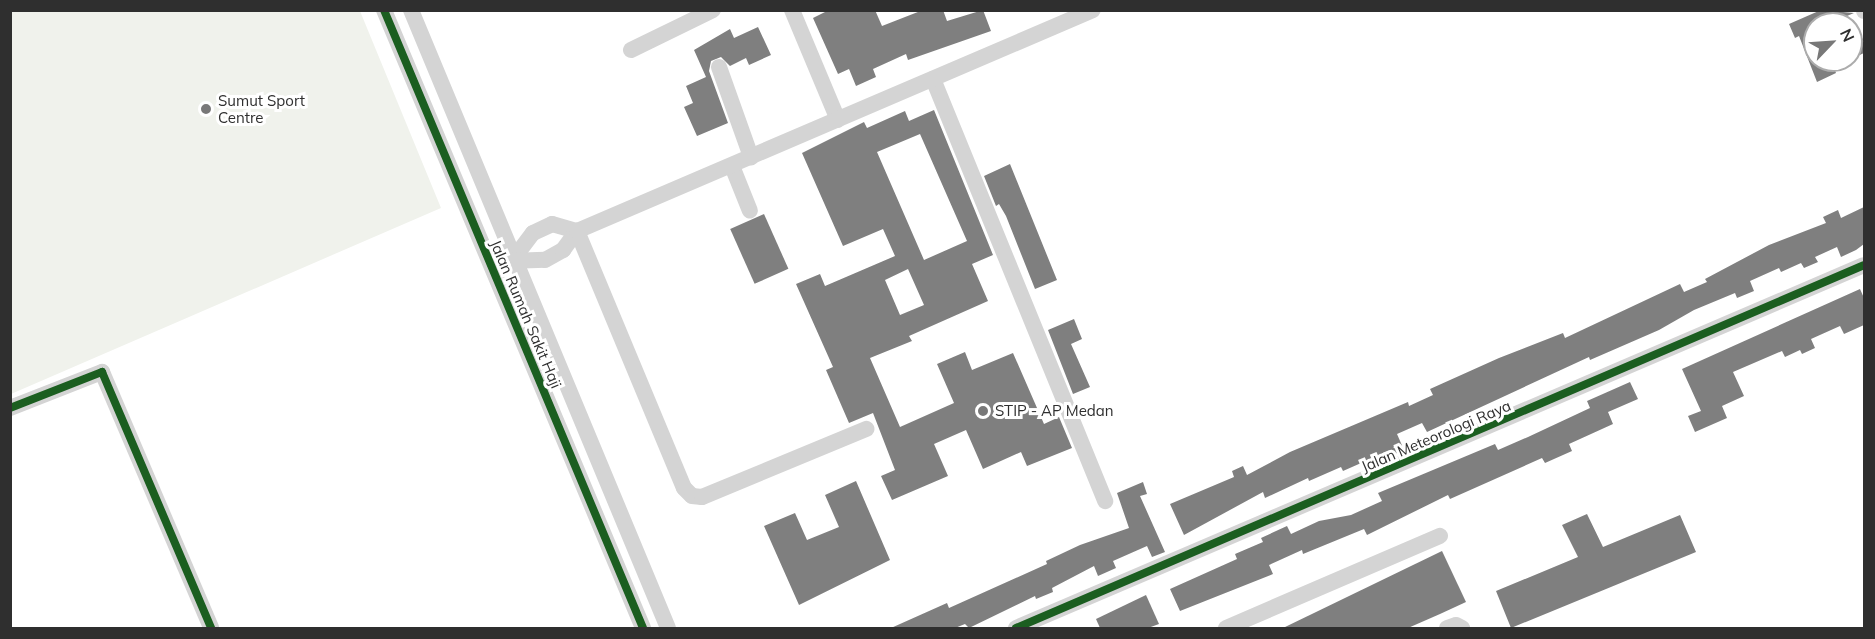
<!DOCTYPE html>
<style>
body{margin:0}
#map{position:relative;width:1875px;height:639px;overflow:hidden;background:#fff;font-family:Mulish,sans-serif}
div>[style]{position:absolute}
.green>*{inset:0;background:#f0f2ec}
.building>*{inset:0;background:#7f7f7f;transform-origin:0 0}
.minor>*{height:16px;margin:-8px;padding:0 8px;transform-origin:8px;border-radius:8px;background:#d4d4d4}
.cycleway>*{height:8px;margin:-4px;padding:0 4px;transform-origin:4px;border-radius:4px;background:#1b5e20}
.dots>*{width:16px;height:16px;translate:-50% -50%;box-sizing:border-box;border:3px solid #fff;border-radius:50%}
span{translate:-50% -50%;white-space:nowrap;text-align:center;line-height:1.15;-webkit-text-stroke:6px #fff;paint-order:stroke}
.poi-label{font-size:15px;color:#2f2f2f}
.left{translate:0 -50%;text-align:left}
.street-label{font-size:15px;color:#2f2f2f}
.frame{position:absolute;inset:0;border:12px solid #2f2f2f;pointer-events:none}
.north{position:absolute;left:1803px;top:12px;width:60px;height:60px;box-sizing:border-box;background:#fff;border:2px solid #acacac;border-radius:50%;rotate:65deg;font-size:16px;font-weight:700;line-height:24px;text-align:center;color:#2f2f2f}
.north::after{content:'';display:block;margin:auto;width:21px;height:27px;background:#787878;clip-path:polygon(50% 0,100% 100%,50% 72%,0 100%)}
</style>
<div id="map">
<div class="green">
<i style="clip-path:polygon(11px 10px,360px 11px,441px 208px,11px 394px)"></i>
</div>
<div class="building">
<i style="clip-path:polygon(829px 10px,875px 10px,882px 26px,923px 10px,943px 10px,947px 21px,983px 10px,991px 31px,908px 60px,906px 54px,873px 69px,876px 77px,856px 86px,849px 69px,838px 74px,813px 18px)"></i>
<i style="clip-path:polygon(1821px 10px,1854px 13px,1828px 24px,1815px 24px,1815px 61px,1831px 60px,1836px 73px,1817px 82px,1799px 36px,1795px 38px,1789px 24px)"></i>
<i style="clip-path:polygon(758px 27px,771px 55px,749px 65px,746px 58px,730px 66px,721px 57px,711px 61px,709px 71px,728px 123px,697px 136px,684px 107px,693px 103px,686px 86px,706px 77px,694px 50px,730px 29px,734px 38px)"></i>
<i style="clip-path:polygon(1864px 38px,1864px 53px,1851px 59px,1851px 43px)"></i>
<i style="clip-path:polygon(evenodd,934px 110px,993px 255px,972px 264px,988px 301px,909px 336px,912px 341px,870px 358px,900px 427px,954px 403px,937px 364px,965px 352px,972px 370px,1013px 353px,1044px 424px,1059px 417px,1072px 448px,1027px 466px,1021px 452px,983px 469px,966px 430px,934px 444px,948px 476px,892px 500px,881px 476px,895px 470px,873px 413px,849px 423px,826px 370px,833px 367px,796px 284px,820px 274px,825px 286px,895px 256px,883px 229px,843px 246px,802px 153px,864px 122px,867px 128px,905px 111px,909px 121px,934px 110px,920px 134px,967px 241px,924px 260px,877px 152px,920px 134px,934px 110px,908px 269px,924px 305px,900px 315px,885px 280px,908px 269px)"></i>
<i style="clip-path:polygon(1010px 164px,1057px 280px,1035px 289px,1006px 216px,999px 204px,996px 206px,984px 176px)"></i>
<i style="clip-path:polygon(1864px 207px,1864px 244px,1856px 250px,1841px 257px,1837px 247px,1815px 257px,1818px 262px,1804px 268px,1801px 263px,1781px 272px,1779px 268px,1750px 281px,1754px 291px,1737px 298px,1735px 293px,1694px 310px,1659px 330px,1590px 360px,1589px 357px,1427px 432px,1422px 423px,1397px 434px,1404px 450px,1379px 461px,1377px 456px,1343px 471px,1341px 467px,1309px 481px,1308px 478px,1265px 498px,1263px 492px,1184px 535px,1170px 504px,1234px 477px,1232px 471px,1243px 466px,1247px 475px,1290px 452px,1408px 402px,1409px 406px,1433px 395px,1430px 389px,1499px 358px,1563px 333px,1565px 338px,1680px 284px,1684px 292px,1707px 282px,1705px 279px,1769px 245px,1826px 223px,1823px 217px,1838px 210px,1841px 218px)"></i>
<i style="left:764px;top:214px;width:60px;height:37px;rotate:66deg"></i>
<i style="clip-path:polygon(1860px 289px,1864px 298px,1864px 325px,1844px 334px,1840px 326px,1811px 339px,1815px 348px,1802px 354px,1800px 350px,1785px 357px,1782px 351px,1733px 372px,1744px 396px,1722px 406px,1727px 418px,1695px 432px,1688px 416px,1701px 411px,1682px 369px)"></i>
<i style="clip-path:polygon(1074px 319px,1082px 339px,1071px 344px,1090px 387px,1073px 394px,1048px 330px)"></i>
<i style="clip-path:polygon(1630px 382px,1638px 399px,1608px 412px,1613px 424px,1569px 444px,1572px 451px,1545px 463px,1542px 458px,1450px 499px,1448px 495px,1367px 535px,1364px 529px,1303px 554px,1302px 550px,1269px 565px,1273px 574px,1180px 611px,1170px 589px,1237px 559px,1235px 554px,1263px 542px,1261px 538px,1287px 526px,1291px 534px,1319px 521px,1351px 515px,1382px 501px,1378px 493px,1495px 444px,1498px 450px,1528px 437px,1590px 408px,1587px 401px)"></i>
<i style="clip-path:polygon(856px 481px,890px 560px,799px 605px,764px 526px,795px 513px,807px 540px,839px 527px,825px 495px)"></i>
<i style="clip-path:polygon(1143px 482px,1147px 494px,1140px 496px,1165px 552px,1152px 557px,1147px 546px,1113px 561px,1116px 568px,1098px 576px,1094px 566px,1052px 588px,1053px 592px,1036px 599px,1035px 596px,969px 628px,965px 624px,955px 628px,891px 628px,947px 603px,949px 608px,1047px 564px,1046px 561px,1080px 545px,1129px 528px,1117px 493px)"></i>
<i style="clip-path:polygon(1587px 514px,1603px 547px,1680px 515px,1696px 552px,1511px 628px,1496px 591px,1578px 557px,1562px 525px)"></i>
<i style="clip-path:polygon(1442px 551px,1466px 602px,1440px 614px,1408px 628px,1283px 628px)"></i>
<i style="clip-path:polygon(1146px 595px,1159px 624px,1148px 628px,1100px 628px,1096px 619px)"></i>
</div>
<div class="minor">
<i style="left:384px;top:10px;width:670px;rotate:67.26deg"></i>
<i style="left:411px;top:10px;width:669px;rotate:67.42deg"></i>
<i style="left:792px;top:10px;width:119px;rotate:67.3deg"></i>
<i style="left:1864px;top:10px;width:1px;rotate:90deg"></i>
<i style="left:631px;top:50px;width:91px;rotate:-26deg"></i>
<i style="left:719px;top:67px;width:96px;rotate:70.4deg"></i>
<i style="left:933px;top:79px;width:456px;rotate:67.8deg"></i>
<i style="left:732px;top:166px;width:48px;rotate:68.2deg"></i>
<i style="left:514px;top:258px;width:31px;rotate:-53deg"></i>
<i style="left:533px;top:233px;width:21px;rotate:-25deg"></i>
<i style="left:552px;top:224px;width:26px;rotate:16deg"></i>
<i style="left:577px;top:231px;width:278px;rotate:67.4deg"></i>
<i style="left:684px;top:488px;width:11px;rotate:45deg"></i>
<i style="left:692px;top:496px;width:10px;rotate:6deg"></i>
<i style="left:702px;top:497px;width:178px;rotate:-22.5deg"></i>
<i style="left:507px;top:261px;width:38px;rotate:-2deg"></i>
<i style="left:545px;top:260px;width:21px;rotate:-29deg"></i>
<i style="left:563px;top:250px;width:24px;rotate:-54deg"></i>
<i style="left:577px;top:231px;width:561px;rotate:-23.19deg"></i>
<i style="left:10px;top:408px;width:99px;rotate:-21.4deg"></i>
<i style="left:102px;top:372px;width:278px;rotate:66.9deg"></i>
<i style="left:1016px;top:628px;width:922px;rotate:-23.17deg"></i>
<i style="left:1226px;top:628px;width:233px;rotate:-23.3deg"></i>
<i style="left:1447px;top:628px;width:9px;rotate:-18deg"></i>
<i style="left:1456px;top:625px;width:7px;rotate:27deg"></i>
</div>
<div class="cycleway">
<i style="left:384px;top:10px;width:670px;rotate:67.26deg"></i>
<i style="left:10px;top:408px;width:99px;rotate:-21.4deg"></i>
<i style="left:102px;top:372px;width:278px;rotate:66.9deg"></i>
<i style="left:1016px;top:628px;width:922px;rotate:-23.17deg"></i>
</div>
<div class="dots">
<i style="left:206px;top:109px;background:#787878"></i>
<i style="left:983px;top:411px;background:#787878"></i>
</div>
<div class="poi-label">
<span class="left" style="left:218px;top:109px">Sumut Sport<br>Centre</span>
<span class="left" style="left:995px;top:411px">STIP - AP Medan</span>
</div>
<div class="street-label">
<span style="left:526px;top:314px;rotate:67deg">Jalan Rumah Sakit Haji</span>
<span style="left:1436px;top:436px;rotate:-23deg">Jalan Meteorologi Raya</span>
</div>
<div class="frame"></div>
<div class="north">N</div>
</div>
